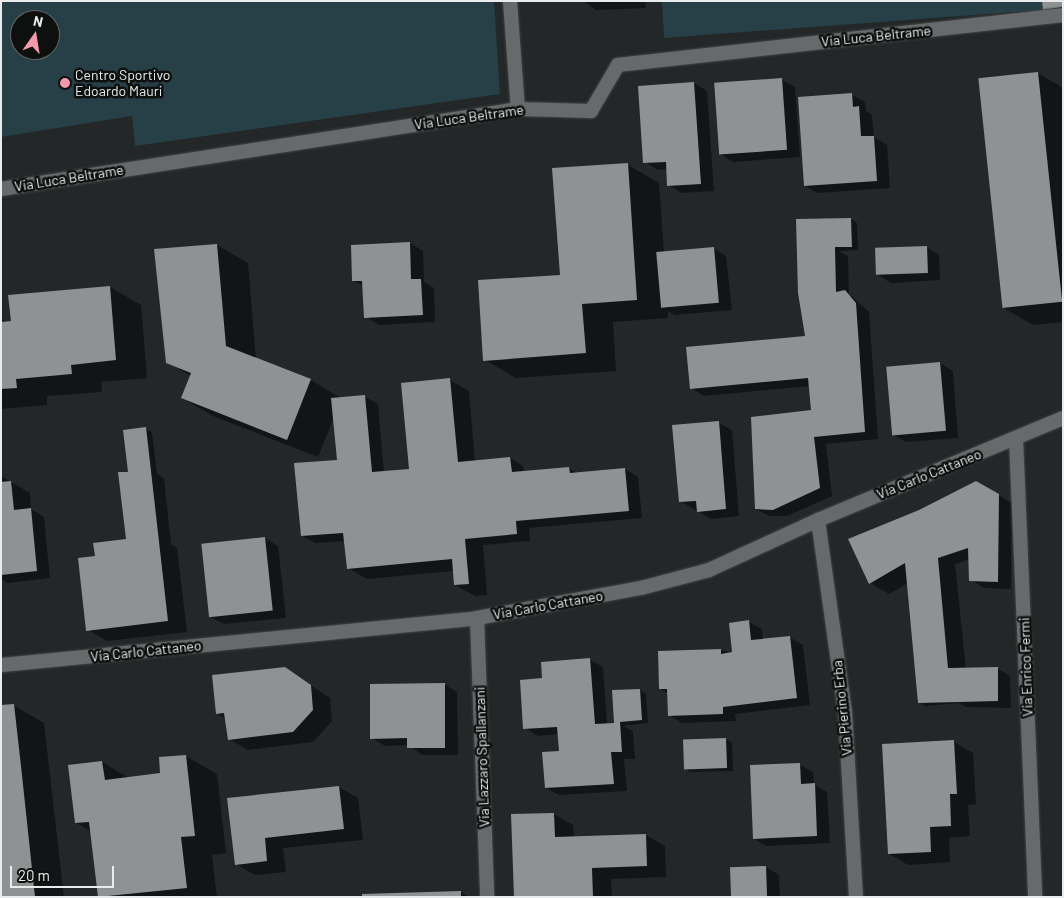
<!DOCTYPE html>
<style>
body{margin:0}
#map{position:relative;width:1064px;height:898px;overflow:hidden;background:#242728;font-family:Barlow,sans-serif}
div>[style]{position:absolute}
.green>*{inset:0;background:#273f46}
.shadow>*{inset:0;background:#0007}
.building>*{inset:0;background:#8f9293;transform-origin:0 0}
.roads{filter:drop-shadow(0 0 1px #424546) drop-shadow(0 0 1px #424546)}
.minor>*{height:14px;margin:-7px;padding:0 7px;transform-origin:7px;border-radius:7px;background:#676a6b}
.tertiary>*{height:14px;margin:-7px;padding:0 7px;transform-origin:7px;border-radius:7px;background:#676a6b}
.dots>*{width:14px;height:14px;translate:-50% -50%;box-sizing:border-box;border:2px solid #0e1010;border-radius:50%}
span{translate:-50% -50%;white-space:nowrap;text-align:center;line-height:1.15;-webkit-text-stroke:5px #0e1010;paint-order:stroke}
.street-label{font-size:14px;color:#e9ebec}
.poi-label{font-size:14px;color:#e9ebec}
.left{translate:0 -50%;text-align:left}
.frame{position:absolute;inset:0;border:2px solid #e9ebec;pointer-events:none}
.north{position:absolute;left:10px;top:10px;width:50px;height:50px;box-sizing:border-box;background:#0e1010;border:1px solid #666868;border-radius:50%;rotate:13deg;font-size:14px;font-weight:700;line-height:20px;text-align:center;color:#e9ebec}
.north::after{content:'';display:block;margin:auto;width:18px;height:22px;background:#f39aaa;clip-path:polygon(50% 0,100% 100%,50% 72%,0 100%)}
.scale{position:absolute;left:10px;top:866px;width:104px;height:22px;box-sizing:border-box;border:2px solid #e9ebec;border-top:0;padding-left:6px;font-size:15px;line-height:18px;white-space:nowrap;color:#e9ebec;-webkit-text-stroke:4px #0e1010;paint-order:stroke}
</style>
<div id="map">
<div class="green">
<i style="clip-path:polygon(evenodd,1px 1px,494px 1px,500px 94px,135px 146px,132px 116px,1px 137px,1px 1px,20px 20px,50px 20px,50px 50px,20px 50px,20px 20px)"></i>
<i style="clip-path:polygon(662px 1px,1042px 1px,1043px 10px,664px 38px)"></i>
</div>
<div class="shadow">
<i style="clip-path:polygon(645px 1px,646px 8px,596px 10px,583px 1px)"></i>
<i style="clip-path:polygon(1063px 1px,1063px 21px,1044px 10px)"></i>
<i style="clip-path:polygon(1038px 73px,1063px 88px,1063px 322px,1033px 325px,1002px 307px)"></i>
<i style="clip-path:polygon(782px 80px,795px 87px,800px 157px,733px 162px,720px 154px)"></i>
<i style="clip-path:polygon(694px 83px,707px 91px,714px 191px,682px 193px,668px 185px,667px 169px,658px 170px,645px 162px,640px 87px)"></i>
<i style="clip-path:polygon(852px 95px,865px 102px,866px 111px,872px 115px,874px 137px,887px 145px,890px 188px,818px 193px,805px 186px)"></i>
<i style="clip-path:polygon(628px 165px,659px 183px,664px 252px,713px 248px,726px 256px,732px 310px,675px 315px,668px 311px,668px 318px,613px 322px,616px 371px,516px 378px,485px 360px,561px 276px)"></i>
<i style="clip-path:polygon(851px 219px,857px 223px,858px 250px,838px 251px,848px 256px,849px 294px,869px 312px,878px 439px,826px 444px,832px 496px,787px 516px,769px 516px,756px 509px,812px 411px,810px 386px,704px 396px,691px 388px,806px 337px,799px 292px)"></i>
<i style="clip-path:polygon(410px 243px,423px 251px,424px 282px,434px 288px,435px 322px,379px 325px,366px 317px,364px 286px,354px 281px)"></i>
<i style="clip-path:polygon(217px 245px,248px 263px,256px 359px,311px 380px,341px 398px,364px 396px,378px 404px,384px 472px,410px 470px,450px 380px,469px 391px,475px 461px,510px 458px,523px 466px,524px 472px,569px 468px,577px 473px,625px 469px,638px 477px,642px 518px,529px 528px,530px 541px,483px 545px,487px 595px,475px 596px,455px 585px,454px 571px,367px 579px,348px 568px,346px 541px,315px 543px,302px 536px,338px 461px,334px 417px,318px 457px,213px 416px,182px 398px,191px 376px,167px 362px,155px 250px)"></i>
<i style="clip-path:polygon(926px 247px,939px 255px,940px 280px,891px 283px,878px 275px)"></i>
<i style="clip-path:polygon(110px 287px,141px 305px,147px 378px,101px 382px,102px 392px,47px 396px,47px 405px,1px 409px,1px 319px,8px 323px)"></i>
<i style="clip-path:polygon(940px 363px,953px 371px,958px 438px,906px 442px,893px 435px)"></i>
<i style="clip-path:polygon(719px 423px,732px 430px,739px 516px,711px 519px,680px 501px)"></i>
<i style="clip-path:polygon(145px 429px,152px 432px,157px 474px,164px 478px,171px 544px,177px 548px,187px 632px,107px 641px,88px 630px,96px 557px,130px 540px,129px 472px)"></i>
<i style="clip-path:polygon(1px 476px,30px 493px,31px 509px,44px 517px,50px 578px,8px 583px,1px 579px)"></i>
<i style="clip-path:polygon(976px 482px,1012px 503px,1011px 589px,984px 588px,971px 580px,970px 559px,955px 564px,966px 669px,997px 668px,1010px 676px,1011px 708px,966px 707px,959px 703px,925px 706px,919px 702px,908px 583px,889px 594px,870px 583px,919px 511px)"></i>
<i style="clip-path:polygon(265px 538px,278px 546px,286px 618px,224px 624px,210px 617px)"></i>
<i style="clip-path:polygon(749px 622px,762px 629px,763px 640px,789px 637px,803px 645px,810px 705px,735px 714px,736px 721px,682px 723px,669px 715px,668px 693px,660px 689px,720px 650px,734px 653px)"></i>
<i style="clip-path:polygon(590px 660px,603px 667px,607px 724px,615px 724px,640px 690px,646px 694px,648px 723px,623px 726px,633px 731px,635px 759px,624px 759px,627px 791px,559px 795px,546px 788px,560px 752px,559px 734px,538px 736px,525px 728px,543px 680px,542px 663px)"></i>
<i style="clip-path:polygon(285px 668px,330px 698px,332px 721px,313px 742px,248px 750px,229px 739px,226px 719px,217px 714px)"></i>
<i style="clip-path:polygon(444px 684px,457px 692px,458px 755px,422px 755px,409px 745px,385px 746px,372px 738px)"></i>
<i style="clip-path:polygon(13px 705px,44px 723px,64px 897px,1px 897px)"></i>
<i style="clip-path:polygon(726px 739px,732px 743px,733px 771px,690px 772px,684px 768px)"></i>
<i style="clip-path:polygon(954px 742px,973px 753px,976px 804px,968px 805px,970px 836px,949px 838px,950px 862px,908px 865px,889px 854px)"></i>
<i style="clip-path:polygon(186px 756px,217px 774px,226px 853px,212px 855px,217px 897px,99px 897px,92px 832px,76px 823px,102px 762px,129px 778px,162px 775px)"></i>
<i style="clip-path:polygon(800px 765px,813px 772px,814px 784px,827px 792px,830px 843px,767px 846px,754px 839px,751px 767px)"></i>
<i style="clip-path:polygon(339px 787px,358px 798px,363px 840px,283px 848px,286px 872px,255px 875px,236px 864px,229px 799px)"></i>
<i style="clip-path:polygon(554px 814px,573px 825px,574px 837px,646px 835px,665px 846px,666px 877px,611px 879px,612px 897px,516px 897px)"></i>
<i style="clip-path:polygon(766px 867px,779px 875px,780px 897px,732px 897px)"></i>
<i style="clip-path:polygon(461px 892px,469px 897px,364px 897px)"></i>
</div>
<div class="building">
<i style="clip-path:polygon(1042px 1px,1063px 1px,1063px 7px,1043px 10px)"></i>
<i style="left:1038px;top:72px;width:231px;height:60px;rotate:84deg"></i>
<i style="left:782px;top:78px;width:72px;height:68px;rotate:86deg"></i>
<i style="clip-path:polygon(694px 82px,701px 184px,667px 186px,666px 162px,643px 163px,638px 86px)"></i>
<i style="clip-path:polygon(852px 93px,853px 107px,859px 106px,861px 136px,874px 136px,877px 181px,804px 186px,798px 97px)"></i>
<i style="clip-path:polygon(628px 163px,637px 300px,582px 304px,586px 353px,483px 361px,478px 280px,560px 275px,552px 168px)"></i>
<i style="clip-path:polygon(851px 218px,852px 247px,835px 247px,836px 292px,845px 290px,856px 303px,865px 432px,814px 437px,820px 488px,773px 510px,755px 509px,751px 417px,811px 410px,808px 378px,690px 389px,686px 347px,805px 336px,798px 293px,796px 219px)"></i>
<i style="clip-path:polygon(410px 242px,411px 279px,421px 279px,423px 315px,364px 318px,362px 281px,352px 281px,351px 245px)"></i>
<i style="clip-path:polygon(217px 244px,226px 346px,311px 379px,287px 440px,181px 398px,191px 373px,166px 363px,154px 249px)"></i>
<i style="left:927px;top:246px;width:27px;height:52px;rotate:88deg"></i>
<i style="left:714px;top:247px;width:56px;height:58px;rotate:85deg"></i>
<i style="clip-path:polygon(110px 286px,116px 360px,71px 365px,72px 374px,16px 379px,17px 388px,1px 389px,1px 322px,11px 321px,8px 295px)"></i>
<i style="left:940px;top:362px;width:69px;height:54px;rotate:85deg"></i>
<i style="clip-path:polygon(450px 378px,458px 462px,510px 457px,512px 472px,569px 467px,570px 473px,625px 468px,629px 511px,516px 521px,517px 534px,465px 539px,469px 584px,454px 585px,452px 559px,347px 569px,343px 533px,301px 536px,294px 463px,337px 460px,331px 398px,365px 395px,372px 472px,409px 469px,401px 383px)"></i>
<i style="clip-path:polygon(719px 421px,726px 509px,697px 512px,696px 501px,679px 502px,672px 425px)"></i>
<i style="clip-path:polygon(146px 427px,168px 621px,86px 631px,78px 558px,95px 556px,93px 543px,126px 539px,118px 472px,128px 472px,123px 430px)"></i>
<i style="clip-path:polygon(11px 481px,14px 510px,31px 508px,37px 571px,1px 575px,1px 482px)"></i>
<i style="clip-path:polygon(976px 481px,999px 494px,998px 582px,969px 581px,968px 548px,938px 558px,948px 668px,998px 667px,998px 701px,918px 703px,905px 563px,869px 584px,848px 539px,919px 510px)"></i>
<i style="left:265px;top:537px;width:74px;height:64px;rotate:84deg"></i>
<i style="clip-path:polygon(749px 620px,751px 640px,790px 636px,797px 698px,723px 707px,723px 714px,668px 716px,667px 689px,659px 689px,658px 651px,721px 649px,721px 654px,732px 652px,729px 623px)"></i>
<i style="clip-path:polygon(590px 658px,595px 724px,614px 723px,612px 690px,640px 689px,642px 720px,620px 722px,622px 752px,611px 752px,614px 784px,545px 788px,542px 752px,559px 751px,557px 727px,523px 729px,520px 680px,542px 678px,541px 662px)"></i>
<i style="clip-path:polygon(285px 667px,311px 685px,313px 710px,293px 732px,228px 740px,224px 713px,216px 714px,212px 675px)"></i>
<i style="clip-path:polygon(445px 683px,445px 748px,407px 748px,407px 738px,370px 739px,370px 684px)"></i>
<i style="clip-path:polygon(14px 704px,21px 766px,35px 897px,1px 897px,1px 705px)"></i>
<i style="left:726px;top:738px;width:30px;height:43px;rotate:88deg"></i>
<i style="clip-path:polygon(954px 740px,957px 794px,950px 794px,951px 826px,930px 827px,931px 852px,888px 854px,882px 744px)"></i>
<i style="clip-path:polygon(186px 755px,195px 836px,181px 837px,187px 888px,98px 897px,89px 822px,75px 823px,68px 765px,102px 761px,105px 780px,160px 773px,159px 757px)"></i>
<i style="clip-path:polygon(800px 763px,801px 784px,815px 783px,817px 836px,753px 839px,750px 765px)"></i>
<i style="clip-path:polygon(339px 786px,344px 829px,265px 838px,267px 861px,235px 865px,227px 798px)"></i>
<i style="clip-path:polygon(554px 813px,555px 837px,646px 834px,647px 866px,592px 868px,593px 897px,514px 897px,511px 814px)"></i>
<i style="left:766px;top:866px;width:31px;height:36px;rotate:88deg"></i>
<i style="clip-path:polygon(461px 891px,461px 897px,362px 897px,362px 894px)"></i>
</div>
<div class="roads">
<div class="minor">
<i style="left:510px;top:1px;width:108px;rotate:85.8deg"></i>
<i style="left:1px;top:189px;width:523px;rotate:-8.8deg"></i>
<i style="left:518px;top:109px;width:73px;rotate:1.6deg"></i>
<i style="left:591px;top:111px;width:53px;rotate:-59.6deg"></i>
<i style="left:618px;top:65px;width:448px;rotate:-6.4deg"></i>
<i style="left:1016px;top:438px;width:459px;rotate:87.6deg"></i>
<i style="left:818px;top:520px;width:194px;rotate:82deg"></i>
<i style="left:845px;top:712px;width:185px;rotate:86.6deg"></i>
<i style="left:477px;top:618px;width:279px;rotate:87.9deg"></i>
</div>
<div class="tertiary">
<i style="left:1px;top:665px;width:478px;rotate:-5.6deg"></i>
<i style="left:477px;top:618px;width:167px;rotate:-10.4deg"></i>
<i style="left:641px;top:588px;width:70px;rotate:-14.8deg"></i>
<i style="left:709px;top:570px;width:120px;rotate:-24.6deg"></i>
<i style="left:818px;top:520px;width:265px;rotate:-22.6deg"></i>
</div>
</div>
<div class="dots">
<i style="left:65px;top:83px;background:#f39aaa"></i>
</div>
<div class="street-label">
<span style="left:876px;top:36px;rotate:-6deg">Via Luca Beltrame</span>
<span style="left:469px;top:117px;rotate:-8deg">Via Luca Beltrame</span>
<span style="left:69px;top:178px;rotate:-9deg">Via Luca Beltrame</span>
<span style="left:929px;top:474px;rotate:-22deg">Via Carlo Cattaneo</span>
<span style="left:548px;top:605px;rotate:-10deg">Via Carlo Cattaneo</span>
<span style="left:146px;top:651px;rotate:-6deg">Via Carlo Cattaneo</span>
<span style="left:1026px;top:667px;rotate:-92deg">Via Enrico Fermi</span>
<span style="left:842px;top:708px;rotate:-96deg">Via Pierino Erba</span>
<span style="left:482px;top:757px;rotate:-92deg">Via Lazzaro Spallanzani</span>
</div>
<div class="poi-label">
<span class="left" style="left:75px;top:83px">Centro Sportivo<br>Edoardo Mauri</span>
</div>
<div class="frame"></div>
<div class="north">N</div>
<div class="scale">20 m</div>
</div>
